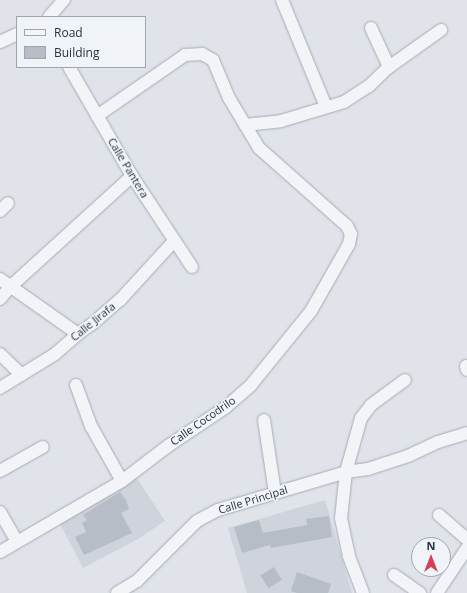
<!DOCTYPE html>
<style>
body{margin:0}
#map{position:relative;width:467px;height:593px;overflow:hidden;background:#e0e4ea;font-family:"Open Sans",sans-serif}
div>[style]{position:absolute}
.built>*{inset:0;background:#ced3dc}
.building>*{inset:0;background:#b7bdc7;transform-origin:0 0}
.roads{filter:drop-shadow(0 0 1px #a5abb4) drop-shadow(0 0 1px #a5abb4)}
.minor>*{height:12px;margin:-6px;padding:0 6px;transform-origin:6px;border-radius:6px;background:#f3f4f8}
span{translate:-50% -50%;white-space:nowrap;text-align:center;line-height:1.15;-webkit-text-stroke:3px #f0f3f7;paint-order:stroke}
.street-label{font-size:11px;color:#283142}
.legend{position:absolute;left:16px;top:16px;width:130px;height:52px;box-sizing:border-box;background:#f0f3f7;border:1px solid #a0a5af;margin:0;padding:5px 7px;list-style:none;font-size:12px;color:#283142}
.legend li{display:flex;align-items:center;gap:8px;height:20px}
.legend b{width:20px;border:1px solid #a0a5af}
.north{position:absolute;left:411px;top:537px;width:40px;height:40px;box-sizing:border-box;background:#f0f3f7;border:1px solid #a0a5af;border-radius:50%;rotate:0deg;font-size:11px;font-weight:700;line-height:16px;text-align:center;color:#283142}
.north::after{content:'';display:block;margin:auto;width:14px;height:18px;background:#d43f54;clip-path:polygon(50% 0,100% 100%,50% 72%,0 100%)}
</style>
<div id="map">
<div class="built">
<i style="clip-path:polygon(136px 477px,165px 521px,138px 539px,83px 568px,59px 522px)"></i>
<i style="clip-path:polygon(325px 500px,352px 593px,247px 593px,228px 528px)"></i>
</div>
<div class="building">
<i style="clip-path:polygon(120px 492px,126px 500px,129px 509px,121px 513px,132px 533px,84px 555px,75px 537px,86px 532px,82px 523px,87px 520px,83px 515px)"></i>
<i style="clip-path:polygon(329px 516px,332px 537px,271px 548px,270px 545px,242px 553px,234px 527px,259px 520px,263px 533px,307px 525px,306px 519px)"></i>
<i style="left:274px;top:567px;width:15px;height:16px;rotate:58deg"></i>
<i style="clip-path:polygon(297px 572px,331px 584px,328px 593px,297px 593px,291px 591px)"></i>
</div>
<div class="roads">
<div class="minor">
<i style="left:282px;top:0;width:116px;rotate:67.6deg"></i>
<i style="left:49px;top:17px;width:23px;rotate:-49deg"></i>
<i style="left:371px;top:28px;width:43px;rotate:65.2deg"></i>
<i style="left:0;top:42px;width:19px;rotate:-25deg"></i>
<i style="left:69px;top:67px;width:126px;rotate:60deg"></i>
<i style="left:132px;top:176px;width:109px;rotate:56.6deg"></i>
<i style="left:245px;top:125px;width:36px;rotate:-6deg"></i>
<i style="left:281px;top:121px;width:66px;rotate:-16.8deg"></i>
<i style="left:344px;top:102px;width:30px;rotate:-33deg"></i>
<i style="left:369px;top:86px;width:28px;rotate:-44deg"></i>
<i style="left:389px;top:67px;width:64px;rotate:-35.4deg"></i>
<i style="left:0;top:211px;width:11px;rotate:-45deg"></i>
<i style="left:0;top:279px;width:95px;rotate:35.2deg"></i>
<i style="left:0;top:299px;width:16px;rotate:-50deg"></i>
<i style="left:10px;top:287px;width:165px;rotate:-42.3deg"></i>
<i style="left:0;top:354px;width:30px;rotate:44deg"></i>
<i style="left:466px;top:366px;width:4px;rotate:76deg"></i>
<i style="left:76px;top:385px;width:44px;rotate:69.9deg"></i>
<i style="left:91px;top:426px;width:63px;rotate:60.6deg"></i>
<i style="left:0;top:388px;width:65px;rotate:-31.7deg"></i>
<i style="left:55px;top:354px;width:30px;rotate:-41deg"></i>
<i style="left:78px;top:334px;width:17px;rotate:-36deg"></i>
<i style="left:92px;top:324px;width:37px;rotate:-41deg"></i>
<i style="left:120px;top:300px;width:80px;rotate:-47.5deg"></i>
<i style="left:264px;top:420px;width:74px;rotate:81.4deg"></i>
<i style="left:0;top:471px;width:49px;rotate:-29.2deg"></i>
<i style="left:0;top:512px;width:34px;rotate:60deg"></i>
<i style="left:439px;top:515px;width:37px;rotate:41deg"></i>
<i style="left:0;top:552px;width:141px;rotate:-30.2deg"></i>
<i style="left:122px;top:481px;width:58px;rotate:-37.3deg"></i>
<i style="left:168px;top:446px;width:70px;rotate:-33.9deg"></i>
<i style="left:226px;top:407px;width:33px;rotate:-41deg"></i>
<i style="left:251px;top:385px;width:95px;rotate:-51deg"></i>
<i style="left:311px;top:311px;width:77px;rotate:-60.4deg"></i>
<i style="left:349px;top:244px;width:10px;rotate:-79deg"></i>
<i style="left:351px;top:234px;width:9px;rotate:-117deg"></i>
<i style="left:347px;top:226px;width:118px;rotate:-138.4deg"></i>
<i style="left:259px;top:148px;width:58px;rotate:-121deg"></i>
<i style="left:229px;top:98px;width:41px;rotate:-112.8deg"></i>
<i style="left:213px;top:60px;width:13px;rotate:-151deg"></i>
<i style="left:202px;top:54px;width:17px;rotate:177deg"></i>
<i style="left:185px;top:55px;width:107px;rotate:145.3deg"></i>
<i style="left:394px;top:575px;width:32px;rotate:35deg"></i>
<i style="left:117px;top:593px;width:23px;rotate:-31deg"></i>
<i style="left:137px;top:581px;width:85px;rotate:-45deg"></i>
<i style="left:197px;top:521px;width:24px;rotate:-28deg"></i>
<i style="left:218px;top:510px;width:134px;rotate:-16.5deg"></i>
<i style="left:346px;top:472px;width:22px;rotate:-8deg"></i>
<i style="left:368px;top:469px;width:42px;rotate:-18deg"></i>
<i style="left:408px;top:456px;width:33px;rotate:-25deg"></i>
<i style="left:438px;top:442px;width:30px;rotate:-17deg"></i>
<i style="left:363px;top:593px;width:40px;rotate:-111deg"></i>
<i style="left:349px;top:556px;width:39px;rotate:-102deg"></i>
<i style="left:341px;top:518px;width:46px;rotate:-83.8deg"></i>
<i style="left:346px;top:472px;width:56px;rotate:-74.5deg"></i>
<i style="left:361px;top:418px;width:16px;rotate:-52deg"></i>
<i style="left:371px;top:405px;width:42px;rotate:-36.3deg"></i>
<i style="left:437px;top:593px;width:54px;rotate:-56.3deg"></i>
</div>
</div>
<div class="street-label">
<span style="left:128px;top:168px;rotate:59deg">Calle Pantera</span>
<span style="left:93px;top:322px;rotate:-39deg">Calle Jirafa</span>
<span style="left:203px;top:421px;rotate:-35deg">Calle Cocodrilo</span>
<span style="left:253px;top:500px;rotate:-17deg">Calle Principal</span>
</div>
<ul class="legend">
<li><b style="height:5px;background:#f3f4f8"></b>Road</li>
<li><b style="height:11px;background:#b7bdc7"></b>Building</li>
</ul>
<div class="north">N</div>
</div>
